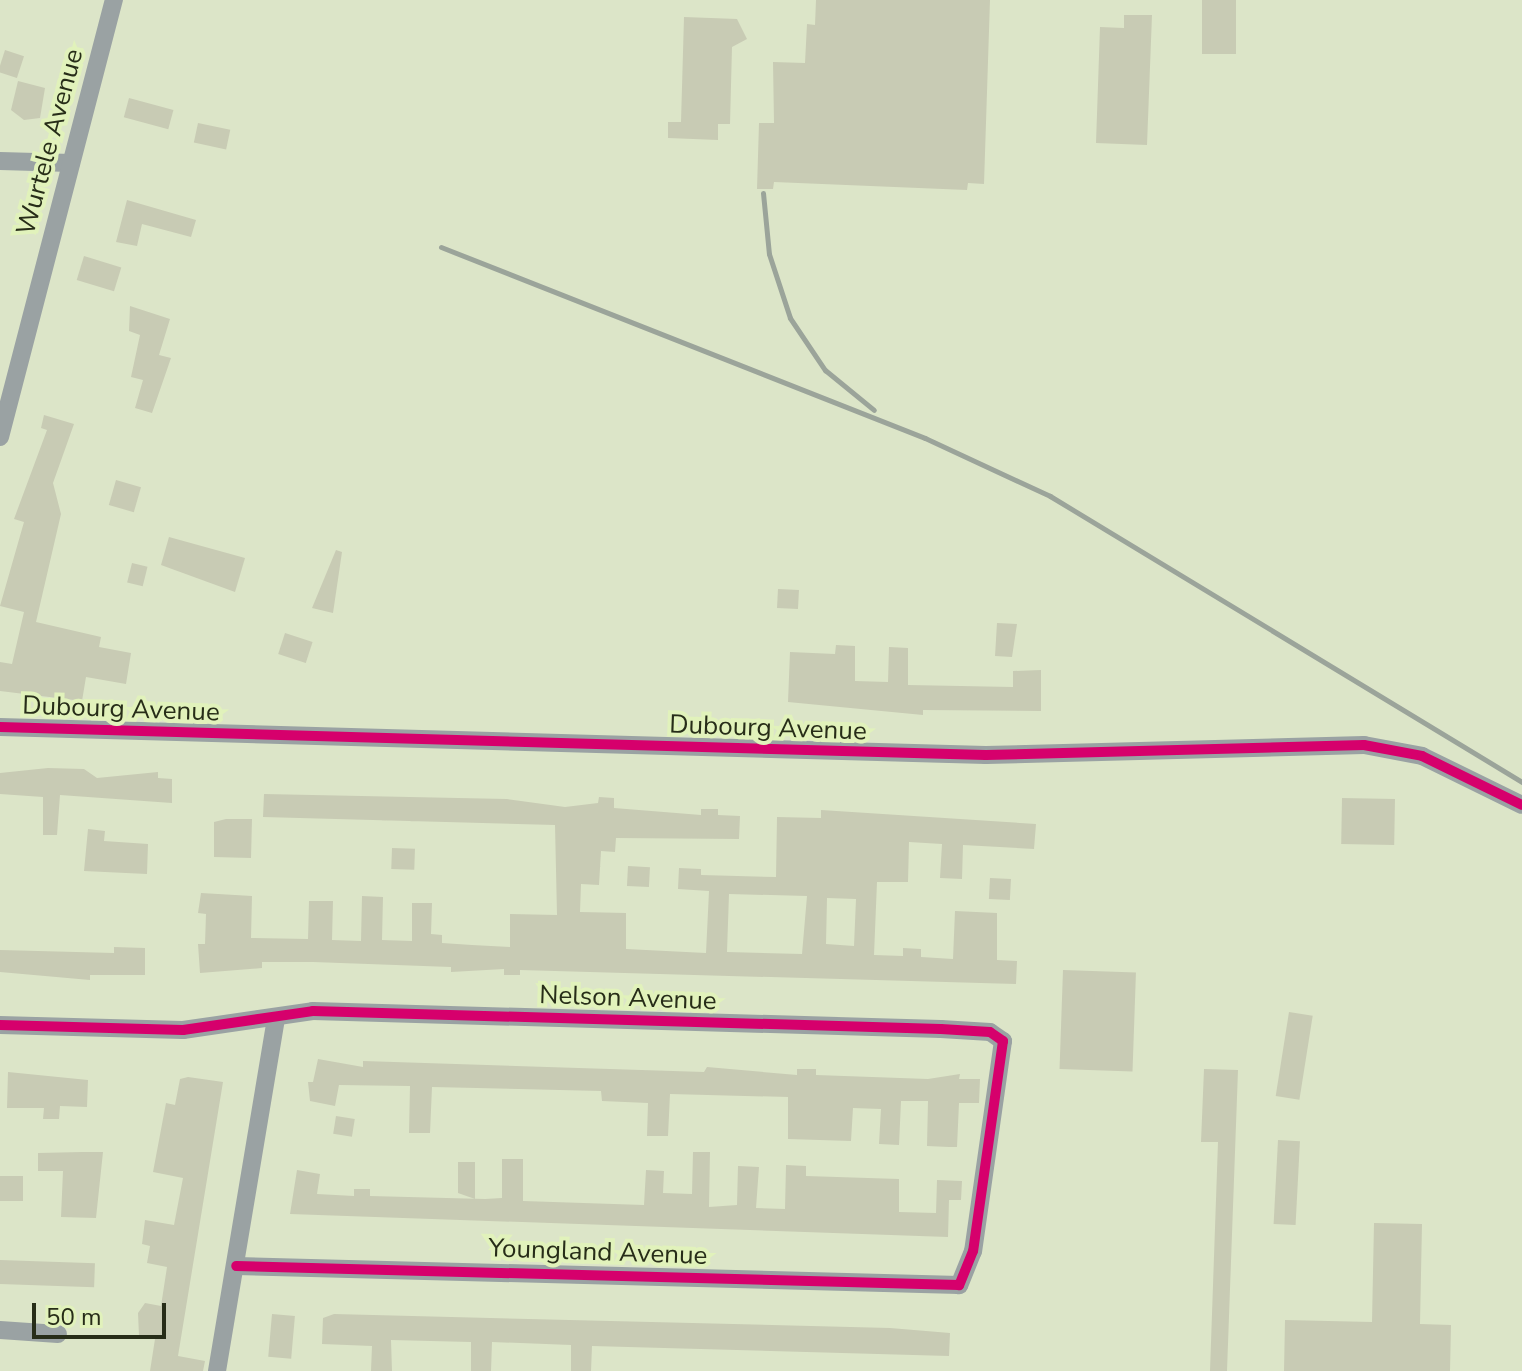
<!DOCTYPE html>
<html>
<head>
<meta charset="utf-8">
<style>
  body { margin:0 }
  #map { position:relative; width:1522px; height:1371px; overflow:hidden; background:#dce5c8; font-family:"Nunito Sans",sans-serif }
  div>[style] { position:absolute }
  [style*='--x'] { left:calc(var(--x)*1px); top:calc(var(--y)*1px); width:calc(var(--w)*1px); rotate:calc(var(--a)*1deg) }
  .building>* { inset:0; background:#c8cbb4; transform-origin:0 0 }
  .minor>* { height:18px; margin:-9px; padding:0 9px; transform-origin:9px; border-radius:9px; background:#9aa2a3 }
  .rail>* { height:5px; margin:-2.5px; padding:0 2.5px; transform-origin:2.5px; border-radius:2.5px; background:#9ba49a }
  .cycleway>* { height:10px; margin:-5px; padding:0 5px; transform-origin:5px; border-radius:5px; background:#d6006c }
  span { translate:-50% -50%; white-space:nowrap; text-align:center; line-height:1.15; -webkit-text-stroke:8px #e1f2bb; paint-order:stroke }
  .street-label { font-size:26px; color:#272d18 }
  .scale { position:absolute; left:32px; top:1303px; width:134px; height:36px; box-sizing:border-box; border:4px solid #272d18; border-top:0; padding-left:10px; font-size:24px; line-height:28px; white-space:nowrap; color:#272d18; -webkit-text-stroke:6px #e1f2bb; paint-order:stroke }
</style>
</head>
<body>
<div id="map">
  <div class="building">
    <div style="clip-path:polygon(816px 0,990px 0,984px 184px,968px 183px,967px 190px,774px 182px,773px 189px,757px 189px,759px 123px,774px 123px,773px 62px,805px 63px,807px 24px,815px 25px)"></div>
    <div style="left:1202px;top:0;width:34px;height:54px"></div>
    <div style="clip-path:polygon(1124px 15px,1152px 15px,1147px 145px,1096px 143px,1100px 27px,1124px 28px)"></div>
    <div style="clip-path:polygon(684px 17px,737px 19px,747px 39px,732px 47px,730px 124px,718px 124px,718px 140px,668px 138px,668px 122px,681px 122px)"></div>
    <div style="left:5px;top:50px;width:20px;height:23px;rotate:18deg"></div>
    <div style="clip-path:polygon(18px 81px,45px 88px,40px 118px,24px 120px,11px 110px)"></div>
    <div style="left:129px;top:98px;width:46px;height:20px;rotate:15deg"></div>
    <div style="left:198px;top:123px;width:33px;height:20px;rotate:12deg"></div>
    <div style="clip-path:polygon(127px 200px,196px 220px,191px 237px,142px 224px,137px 246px,116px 242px)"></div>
    <div style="left:84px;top:256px;width:39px;height:25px;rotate:17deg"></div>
    <div style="clip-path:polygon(130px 306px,170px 319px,159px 355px,171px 358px,152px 413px,135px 408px,143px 380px,131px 377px,140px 335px,129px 331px)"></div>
    <div style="clip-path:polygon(44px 415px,74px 424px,53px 483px,61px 514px,36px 622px,101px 637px,99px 647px,131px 653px,126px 684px,86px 677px,82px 701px,0 691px,0 662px,12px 664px,24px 612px,0 606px,24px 522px,14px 519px,47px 430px,41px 428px)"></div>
    <div style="left:116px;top:480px;width:26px;height:26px;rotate:16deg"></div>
    <div style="clip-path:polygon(169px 537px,245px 558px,235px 592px,161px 565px)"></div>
    <div style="clip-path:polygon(336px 550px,342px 552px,333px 613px,312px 608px)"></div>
    <div style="left:132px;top:563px;width:16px;height:20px;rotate:14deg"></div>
    <div style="left:778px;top:589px;width:21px;height:19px;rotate:3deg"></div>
    <div style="clip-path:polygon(997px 623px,1017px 624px,1012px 657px,995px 656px)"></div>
    <div style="left:285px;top:633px;width:29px;height:22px;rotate:18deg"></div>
    <div style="clip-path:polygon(836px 645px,855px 646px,855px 681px,888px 682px,889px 647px,908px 648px,908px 685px,1013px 687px,1013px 671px,1041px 670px,1041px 711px,923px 710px,923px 715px,788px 702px,790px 652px,835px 654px)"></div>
    <div style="clip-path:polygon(48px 768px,84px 769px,97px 778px,158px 772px,158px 778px,172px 779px,172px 803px,60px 795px,57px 835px,43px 835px,43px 797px,0 794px,0 773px)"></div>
    <div style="clip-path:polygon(evenodd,264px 794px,507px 799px,565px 807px,598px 803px,599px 797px,614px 798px,614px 808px,701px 815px,701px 809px,718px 809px,718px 815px,740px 816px,739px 839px,616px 838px,615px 852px,601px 851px,599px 885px,581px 884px,580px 912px,626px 913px,626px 949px,706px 953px,709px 891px,678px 889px,679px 868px,701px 869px,701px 875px,776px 877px,777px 817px,821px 818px,821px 810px,1036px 824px,1034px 849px,963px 845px,962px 879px,940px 878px,942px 844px,909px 842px,908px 882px,877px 882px,874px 955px,903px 956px,903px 948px,921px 949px,921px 957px,953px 959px,955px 911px,997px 913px,997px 960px,1017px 961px,1016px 984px,520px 970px,520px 975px,504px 975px,504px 969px,451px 972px,451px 967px,313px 962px,262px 962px,262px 968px,200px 973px,198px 944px,205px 944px,206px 914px,198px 913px,201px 893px,252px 896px,251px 938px,308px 939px,309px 901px,333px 901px,332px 940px,361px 941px,362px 896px,383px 897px,382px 940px,412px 941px,412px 903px,432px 903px,431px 934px,442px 935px,442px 943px,472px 945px,510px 947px,510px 914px,557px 915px,555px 825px,263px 817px,264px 794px,729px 894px,807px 896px,802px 954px,727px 952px,729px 894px,264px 794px,827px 898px,856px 899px,854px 946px,826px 944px,827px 898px)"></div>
    <div style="left:1342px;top:798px;width:53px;height:46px;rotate:1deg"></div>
    <div style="clip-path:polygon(226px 819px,252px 819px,251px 858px,214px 857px,214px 822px)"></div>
    <div style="clip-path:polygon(88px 829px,105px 831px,104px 841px,148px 844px,147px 874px,84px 871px)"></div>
    <div style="left:392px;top:848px;width:23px;height:21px;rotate:2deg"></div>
    <div style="left:628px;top:866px;width:22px;height:20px;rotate:3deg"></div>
    <div style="left:990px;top:878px;width:21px;height:21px;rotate:3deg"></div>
    <div style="clip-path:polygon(114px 947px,145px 948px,145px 975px,90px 975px,90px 980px,0 972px,0 950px,114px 953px)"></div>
    <div style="left:1063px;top:970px;width:73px;height:99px;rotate:2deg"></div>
    <div style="left:1289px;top:1012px;width:24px;height:85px;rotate:9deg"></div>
    <div style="clip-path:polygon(318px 1059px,363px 1067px,363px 1061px,704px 1072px,707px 1067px,797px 1075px,797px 1069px,816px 1069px,816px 1075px,928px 1079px,960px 1074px,959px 1079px,980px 1079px,979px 1103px,959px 1103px,957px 1147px,949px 1147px,927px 1146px,928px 1101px,901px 1101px,899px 1145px,879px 1144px,881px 1109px,853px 1108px,851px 1141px,788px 1139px,788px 1097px,670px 1094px,668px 1136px,647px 1136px,648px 1103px,602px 1101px,601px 1091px,432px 1087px,430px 1133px,409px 1133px,410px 1086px,339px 1085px,335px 1106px,310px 1101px,308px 1082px,313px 1082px)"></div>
    <div style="clip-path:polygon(1204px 1069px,1238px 1070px,1227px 1371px,1210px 1371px,1218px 1142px,1201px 1142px)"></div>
    <div style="clip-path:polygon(8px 1072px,88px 1080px,87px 1107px,60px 1106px,59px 1119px,43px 1119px,44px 1108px,7px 1108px)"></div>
    <div style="clip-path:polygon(188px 1077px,223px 1082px,178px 1356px,205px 1361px,203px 1371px,150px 1371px,155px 1339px,139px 1336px,138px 1313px,145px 1303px,161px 1306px,167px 1267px,147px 1263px,150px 1246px,142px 1244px,145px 1220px,174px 1225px,183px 1178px,153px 1172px,166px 1103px,175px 1105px,180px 1079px)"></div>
    <div style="left:336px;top:1116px;width:19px;height:18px;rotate:9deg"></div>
    <div style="left:1278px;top:1140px;width:22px;height:84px;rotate:3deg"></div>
    <div style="clip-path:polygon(82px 1152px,103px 1152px,96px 1218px,61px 1217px,63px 1171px,38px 1171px,38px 1153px)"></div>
    <div style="clip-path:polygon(693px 1152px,710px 1152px,709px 1207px,737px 1205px,738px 1166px,759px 1167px,756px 1208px,785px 1209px,786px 1165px,806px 1166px,806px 1176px,899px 1179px,899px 1212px,936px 1213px,937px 1180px,962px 1181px,961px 1200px,949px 1200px,948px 1237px,290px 1214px,297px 1170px,320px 1174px,317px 1194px,354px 1196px,354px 1189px,370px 1189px,370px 1196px,485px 1199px,502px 1198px,502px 1159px,523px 1159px,523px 1201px,644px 1205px,646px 1170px,664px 1171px,663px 1193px,692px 1194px)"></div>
    <div style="clip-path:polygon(458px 1162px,475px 1162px,475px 1199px,458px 1193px)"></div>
    <div style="left:0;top:1176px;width:23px;height:25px"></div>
    <div style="clip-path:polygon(1374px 1223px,1422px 1224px,1420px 1324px,1451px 1325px,1450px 1371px,1284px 1371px,1285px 1320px,1372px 1322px)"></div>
    <div style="left:0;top:1260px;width:95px;height:24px;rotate:2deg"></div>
    <div style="left:272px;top:1314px;width:23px;height:43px;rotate:5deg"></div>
    <div style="clip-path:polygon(334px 1314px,890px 1328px,950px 1333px,949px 1356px,592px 1346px,591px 1371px,571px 1371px,571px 1345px,492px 1342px,491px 1371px,471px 1371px,471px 1342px,391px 1340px,392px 1371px,371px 1371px,372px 1346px,322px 1344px,323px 1318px)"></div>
  </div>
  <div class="minor">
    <div style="--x:0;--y:161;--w:71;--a:1.6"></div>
    <div style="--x:0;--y:437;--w:452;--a:-75.4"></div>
    <div style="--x:0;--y:727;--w:986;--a:1.63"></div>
    <div style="--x:986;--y:755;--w:378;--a:-1.5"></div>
    <div style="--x:1364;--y:745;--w:59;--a:10.7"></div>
    <div style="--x:1422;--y:756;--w:111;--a:26.1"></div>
    <div style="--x:0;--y:1025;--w:183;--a:1.6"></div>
    <div style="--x:183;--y:1030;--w:131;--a:-8.3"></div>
    <div style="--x:313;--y:1011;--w:628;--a:1.64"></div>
    <div style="--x:941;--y:1029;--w:49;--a:3.5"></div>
    <div style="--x:990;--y:1032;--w:16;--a:35"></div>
    <div style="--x:1003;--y:1041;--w:212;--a:98.1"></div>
    <div style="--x:973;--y:1251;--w:37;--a:112"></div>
    <div style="--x:959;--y:1285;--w:723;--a:-178.49"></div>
    <div style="--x:0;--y:1330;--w:58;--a:3.9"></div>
    <div style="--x:217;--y:1371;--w:359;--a:-80.5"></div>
  </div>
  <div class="rail">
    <div style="--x:763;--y:193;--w:61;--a:84.4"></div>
    <div style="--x:769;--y:254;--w:67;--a:71.8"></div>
    <div style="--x:790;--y:318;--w:63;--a:56.1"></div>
    <div style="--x:825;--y:370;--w:63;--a:39.2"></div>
    <div style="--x:441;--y:247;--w:520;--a:21.54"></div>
    <div style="--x:925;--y:438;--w:138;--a:24.9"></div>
    <div style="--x:1050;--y:496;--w:552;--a:31.21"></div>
  </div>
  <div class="cycleway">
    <div style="--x:0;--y:727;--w:986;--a:1.63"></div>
    <div style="--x:986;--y:755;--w:378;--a:-1.5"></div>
    <div style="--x:1364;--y:745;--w:59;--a:10.7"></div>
    <div style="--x:1422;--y:756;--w:111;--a:26.1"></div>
    <div style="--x:0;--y:1025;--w:183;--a:1.6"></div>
    <div style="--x:183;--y:1030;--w:131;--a:-8.3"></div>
    <div style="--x:313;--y:1011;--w:628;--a:1.64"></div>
    <div style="--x:941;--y:1029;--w:49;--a:3.5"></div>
    <div style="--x:990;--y:1032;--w:16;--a:35"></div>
    <div style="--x:1003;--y:1041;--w:212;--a:98.1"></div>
    <div style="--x:973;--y:1251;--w:37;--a:112"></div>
    <div style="--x:959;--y:1285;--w:723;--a:-178.49"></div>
  </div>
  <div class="street-label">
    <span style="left:50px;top:142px;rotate:-75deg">Wurtele Avenue</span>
    <span style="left:121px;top:709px;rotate:2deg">Dubourg Avenue</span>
    <span style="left:768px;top:728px;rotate:2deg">Dubourg Avenue</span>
    <span style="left:628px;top:998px;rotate:2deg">Nelson Avenue</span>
    <span style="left:598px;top:1252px;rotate:2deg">Youngland Avenue</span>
  </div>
  <div class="scale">50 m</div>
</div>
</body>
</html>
